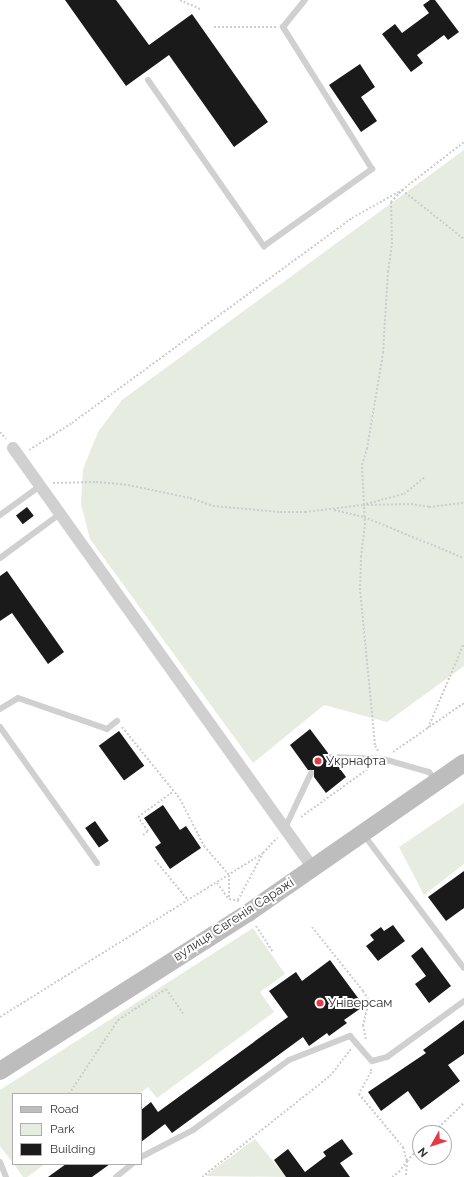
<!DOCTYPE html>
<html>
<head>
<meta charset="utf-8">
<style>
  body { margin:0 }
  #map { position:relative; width:464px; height:1177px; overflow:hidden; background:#fff; font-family:Raleway,sans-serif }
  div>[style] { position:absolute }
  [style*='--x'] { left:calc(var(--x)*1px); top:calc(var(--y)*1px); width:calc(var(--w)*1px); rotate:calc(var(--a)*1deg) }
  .green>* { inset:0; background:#e6ecdf }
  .building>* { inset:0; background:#1a1a1a; transform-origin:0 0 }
  .path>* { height:2px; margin-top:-1px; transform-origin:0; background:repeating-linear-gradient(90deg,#cdcdcd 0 2px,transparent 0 4px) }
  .service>* { height:6px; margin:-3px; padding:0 3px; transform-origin:3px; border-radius:3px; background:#d0d0d0 }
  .minor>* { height:12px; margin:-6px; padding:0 6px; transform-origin:6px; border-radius:6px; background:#d0d0d0 }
  .secondary>* { height:18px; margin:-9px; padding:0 9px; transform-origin:9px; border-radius:9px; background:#bdbdbd }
  .dots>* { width:11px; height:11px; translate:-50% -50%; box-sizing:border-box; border:2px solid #fff; border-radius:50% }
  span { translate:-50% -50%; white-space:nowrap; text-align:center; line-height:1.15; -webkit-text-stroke:4px #fff; paint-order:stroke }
  .poi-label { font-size:13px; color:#333 }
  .left { translate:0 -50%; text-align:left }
  .street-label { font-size:13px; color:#333 }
  .legend { position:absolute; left:12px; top:1093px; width:130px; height:72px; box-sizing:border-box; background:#fff; border:1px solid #adadad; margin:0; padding:5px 7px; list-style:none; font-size:12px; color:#333 }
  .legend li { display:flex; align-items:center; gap:8px; height:20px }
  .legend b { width:20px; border:1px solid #adadad }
  .north { position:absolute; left:412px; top:1125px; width:40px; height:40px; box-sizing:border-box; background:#fff; border:1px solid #adadad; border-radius:50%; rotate:231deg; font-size:11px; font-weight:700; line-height:16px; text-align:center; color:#333 }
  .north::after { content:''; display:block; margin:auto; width:14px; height:18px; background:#e63946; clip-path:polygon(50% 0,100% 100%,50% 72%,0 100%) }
</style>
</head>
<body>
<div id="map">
  <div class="green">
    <div style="clip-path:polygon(464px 150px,464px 666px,387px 722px,324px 705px,253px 763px,90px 539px,81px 504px,83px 469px,98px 432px,122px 400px)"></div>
    <div style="clip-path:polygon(464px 803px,464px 864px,424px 895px,399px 847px)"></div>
    <div style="clip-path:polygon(253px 928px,285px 974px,260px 992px,274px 1012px,157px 1098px,148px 1087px,139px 1094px,13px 1094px,13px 1163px,0 1146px,0 1090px)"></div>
    <div style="clip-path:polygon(255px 1139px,286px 1177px,205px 1176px)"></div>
    <div style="clip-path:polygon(14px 1164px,45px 1164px,27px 1177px,23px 1177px)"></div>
  </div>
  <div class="building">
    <div style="clip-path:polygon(65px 0,116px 0,149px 45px,192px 14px,268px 122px,234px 147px,169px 55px,126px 86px)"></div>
    <div style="clip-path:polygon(430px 0,435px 0,459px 32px,448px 40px,444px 35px,417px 55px,423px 63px,411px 72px,382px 34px,395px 24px,402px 33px,429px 13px,423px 5px)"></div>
    <div style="clip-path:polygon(360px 64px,375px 87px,361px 97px,377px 121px,361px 132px,329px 85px)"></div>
    <div style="left:27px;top:507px;width:11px;height:14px;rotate:52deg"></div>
    <div style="clip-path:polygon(7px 571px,64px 652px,48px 664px,12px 613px,0 621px,0 576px)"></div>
    <div style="clip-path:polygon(310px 729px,328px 753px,327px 759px,335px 762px,346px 777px,326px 793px,314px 777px,314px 770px,308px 770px,290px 745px)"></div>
    <div style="left:119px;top:731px;width:43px;height:25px;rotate:54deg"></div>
    <div style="clip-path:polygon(163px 805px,180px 830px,186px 826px,201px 848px,170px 869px,155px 847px,161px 843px,144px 818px)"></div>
    <div style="left:95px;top:821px;width:24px;height:12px;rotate:55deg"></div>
    <div style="clip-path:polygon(464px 871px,464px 908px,446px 921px,428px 897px)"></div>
    <div style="clip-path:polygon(393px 925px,405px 941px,378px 961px,366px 946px,374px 940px,370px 935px,381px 927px,384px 931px)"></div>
    <div style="clip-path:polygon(422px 947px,451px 986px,429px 1003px,415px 984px,426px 976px,411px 956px)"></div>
    <div style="clip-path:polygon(330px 960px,364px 1006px,344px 1020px,347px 1023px,329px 1036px,327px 1033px,309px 1046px,303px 1037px,172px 1133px,165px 1124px,141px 1142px,141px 1110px,151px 1102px,158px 1112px,288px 1017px,269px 991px,296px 972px,302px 981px)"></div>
    <div style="clip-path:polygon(464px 1020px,464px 1054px,448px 1065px,460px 1081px,421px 1110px,408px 1091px,381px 1111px,368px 1092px,426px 1053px,423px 1050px)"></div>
    <div style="clip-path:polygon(342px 1139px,353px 1154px,340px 1163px,350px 1177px,286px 1177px,274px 1160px,288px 1149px,305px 1172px,326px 1156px,323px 1152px)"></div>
    <div style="clip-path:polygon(66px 1164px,110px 1164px,92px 1177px,48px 1177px)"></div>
  </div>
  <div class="path">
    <div style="--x:180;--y:0;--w:24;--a:24"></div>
    <div style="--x:214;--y:27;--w:62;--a:0"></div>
    <div style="--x:0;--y:432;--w:9;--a:49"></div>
    <div style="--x:29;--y:450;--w:51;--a:-32.1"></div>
    <div style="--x:72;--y:423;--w:347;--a:-36.2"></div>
    <div style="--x:352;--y:218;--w:57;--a:-29.2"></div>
    <div style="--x:402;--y:190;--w:79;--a:38.3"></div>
    <div style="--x:53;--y:483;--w:43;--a:-1.3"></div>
    <div style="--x:96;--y:482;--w:32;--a:5"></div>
    <div style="--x:128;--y:485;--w:63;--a:11.8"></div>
    <div style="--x:190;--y:498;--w:24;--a:19"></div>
    <div style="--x:213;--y:506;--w:67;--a:5.1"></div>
    <div style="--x:280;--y:512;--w:25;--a:0"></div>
    <div style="--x:305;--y:512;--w:58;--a:-6.9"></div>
    <div style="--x:363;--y:505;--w:48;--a:-1.2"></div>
    <div style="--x:411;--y:504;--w:18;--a:9"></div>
    <div style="--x:429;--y:507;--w:35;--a:-7"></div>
    <div style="--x:366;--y:504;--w:39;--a:-15"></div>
    <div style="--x:404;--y:494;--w:26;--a:-39"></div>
    <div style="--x:334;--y:510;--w:31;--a:13"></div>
    <div style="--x:364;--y:517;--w:108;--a:22.3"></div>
    <div style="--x:122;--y:727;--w:92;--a:51.1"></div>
    <div style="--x:180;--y:799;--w:53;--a:62.9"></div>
    <div style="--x:204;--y:846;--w:38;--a:49"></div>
    <div style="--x:229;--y:875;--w:24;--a:90"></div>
    <div style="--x:229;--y:899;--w:10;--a:11"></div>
    <div style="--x:428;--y:728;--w:92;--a:-67"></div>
    <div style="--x:378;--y:751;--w:7;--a:-117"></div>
    <div style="--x:375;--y:745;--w:156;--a:-95.5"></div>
    <div style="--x:360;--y:590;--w:33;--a:-88"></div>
    <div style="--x:361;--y:557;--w:32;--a:-83"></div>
    <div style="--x:365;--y:525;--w:60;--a:-92.9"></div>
    <div style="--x:362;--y:465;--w:17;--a:-73"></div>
    <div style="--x:367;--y:449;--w:97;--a:-80.5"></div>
    <div style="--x:383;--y:353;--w:81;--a:-86.5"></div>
    <div style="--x:388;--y:272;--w:28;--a:-82"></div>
    <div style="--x:392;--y:244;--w:42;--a:-91.4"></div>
    <div style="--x:391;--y:202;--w:16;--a:-47"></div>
    <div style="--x:402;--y:190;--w:78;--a:-37.7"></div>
    <div style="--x:393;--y:752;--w:86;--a:-34.6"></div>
    <div style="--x:301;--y:817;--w:84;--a:-35.8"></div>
    <div style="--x:143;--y:835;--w:6;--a:-39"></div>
    <div style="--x:148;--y:831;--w:17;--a:-126"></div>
    <div style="--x:138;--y:817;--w:44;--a:-35.8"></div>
    <div style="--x:155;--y:860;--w:52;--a:50.5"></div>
    <div style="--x:217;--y:883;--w:19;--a:54"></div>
    <div style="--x:238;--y:900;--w:53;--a:-62"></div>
    <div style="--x:256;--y:926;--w:31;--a:57"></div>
    <div style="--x:312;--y:927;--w:82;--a:51.4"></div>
    <div style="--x:363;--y:991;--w:12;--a:59"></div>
    <div style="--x:369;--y:1001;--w:25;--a:104"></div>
    <div style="--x:363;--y:1025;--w:14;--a:78"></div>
    <div style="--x:0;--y:1017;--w:310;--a:-31.9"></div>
    <div style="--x:263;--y:853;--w:21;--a:-47"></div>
    <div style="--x:371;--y:1069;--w:3;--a:90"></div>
    <div style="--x:371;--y:1072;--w:25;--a:119"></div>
    <div style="--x:359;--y:1094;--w:69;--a:50.3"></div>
    <div style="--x:403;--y:1147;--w:15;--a:74"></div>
    <div style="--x:407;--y:1161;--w:16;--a:94"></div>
    <div style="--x:69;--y:1094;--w:89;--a:-56.5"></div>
    <div style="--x:118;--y:1020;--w:57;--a:-32.9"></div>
    <div style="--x:166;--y:989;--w:32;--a:55"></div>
    <div style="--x:433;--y:1133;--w:43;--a:-44.1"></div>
    <div style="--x:202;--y:1177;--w:163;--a:-38.3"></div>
    <div style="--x:330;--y:1076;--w:34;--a:-52"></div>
    <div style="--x:392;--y:1177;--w:9;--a:-36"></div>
    <div style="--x:399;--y:1172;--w:14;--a:-54"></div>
    <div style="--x:407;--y:1161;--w:19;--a:-47"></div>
  </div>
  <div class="service">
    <div style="--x:148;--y:80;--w:203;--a:55.1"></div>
    <div style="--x:264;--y:246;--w:133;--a:-35.5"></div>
    <div style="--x:372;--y:169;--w:168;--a:-122.1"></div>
    <div style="--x:283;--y:27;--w:35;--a:-51"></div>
    <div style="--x:0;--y:515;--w:49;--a:-35.9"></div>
    <div style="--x:0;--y:558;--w:74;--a:-36.3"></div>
    <div style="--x:0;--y:709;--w:21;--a:-31"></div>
    <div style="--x:18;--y:698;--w:94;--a:19.2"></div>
    <div style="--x:107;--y:729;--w:13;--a:-39"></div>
    <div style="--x:0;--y:727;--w:167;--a:54.5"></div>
    <div style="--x:331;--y:757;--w:52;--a:2.2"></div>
    <div style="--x:383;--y:759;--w:48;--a:15.8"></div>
    <div style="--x:429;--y:772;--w:11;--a:52"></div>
    <div style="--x:285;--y:828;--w:61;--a:-64.7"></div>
    <div style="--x:364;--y:835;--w:166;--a:53.1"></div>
    <div style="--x:141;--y:1157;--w:59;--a:-27.4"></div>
    <div style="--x:193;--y:1130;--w:119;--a:-36.1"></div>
    <div style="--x:289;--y:1060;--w:66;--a:-21.5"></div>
    <div style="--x:350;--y:1036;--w:33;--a:49"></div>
    <div style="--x:372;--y:1061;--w:16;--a:-15"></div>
    <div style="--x:387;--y:1057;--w:95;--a:-36"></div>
    <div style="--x:0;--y:1162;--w:16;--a:68"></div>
    <div style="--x:116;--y:1177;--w:21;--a:-39"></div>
  </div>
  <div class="minor">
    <div style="--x:13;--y:448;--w:516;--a:54.46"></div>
  </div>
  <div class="secondary">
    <div style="--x:0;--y:1071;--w:294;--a:-32.5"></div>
    <div style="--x:248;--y:913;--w:263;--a:-34.8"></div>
  </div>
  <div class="dots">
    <div style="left:318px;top:761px;background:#e63946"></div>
    <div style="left:320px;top:1003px;background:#e63946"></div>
  </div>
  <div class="poi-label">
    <span class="left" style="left:326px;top:761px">Укрнафта</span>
    <span class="left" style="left:328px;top:1003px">Універсам</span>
  </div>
  <div class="street-label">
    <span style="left:234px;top:920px;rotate:-33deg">вулиця Євгенія Саражі</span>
  </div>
  <ul class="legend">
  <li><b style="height:5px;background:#bdbdbd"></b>Road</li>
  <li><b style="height:11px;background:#e6ecdf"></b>Park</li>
  <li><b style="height:11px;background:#1a1a1a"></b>Building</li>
  </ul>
  <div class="north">N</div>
</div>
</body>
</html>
